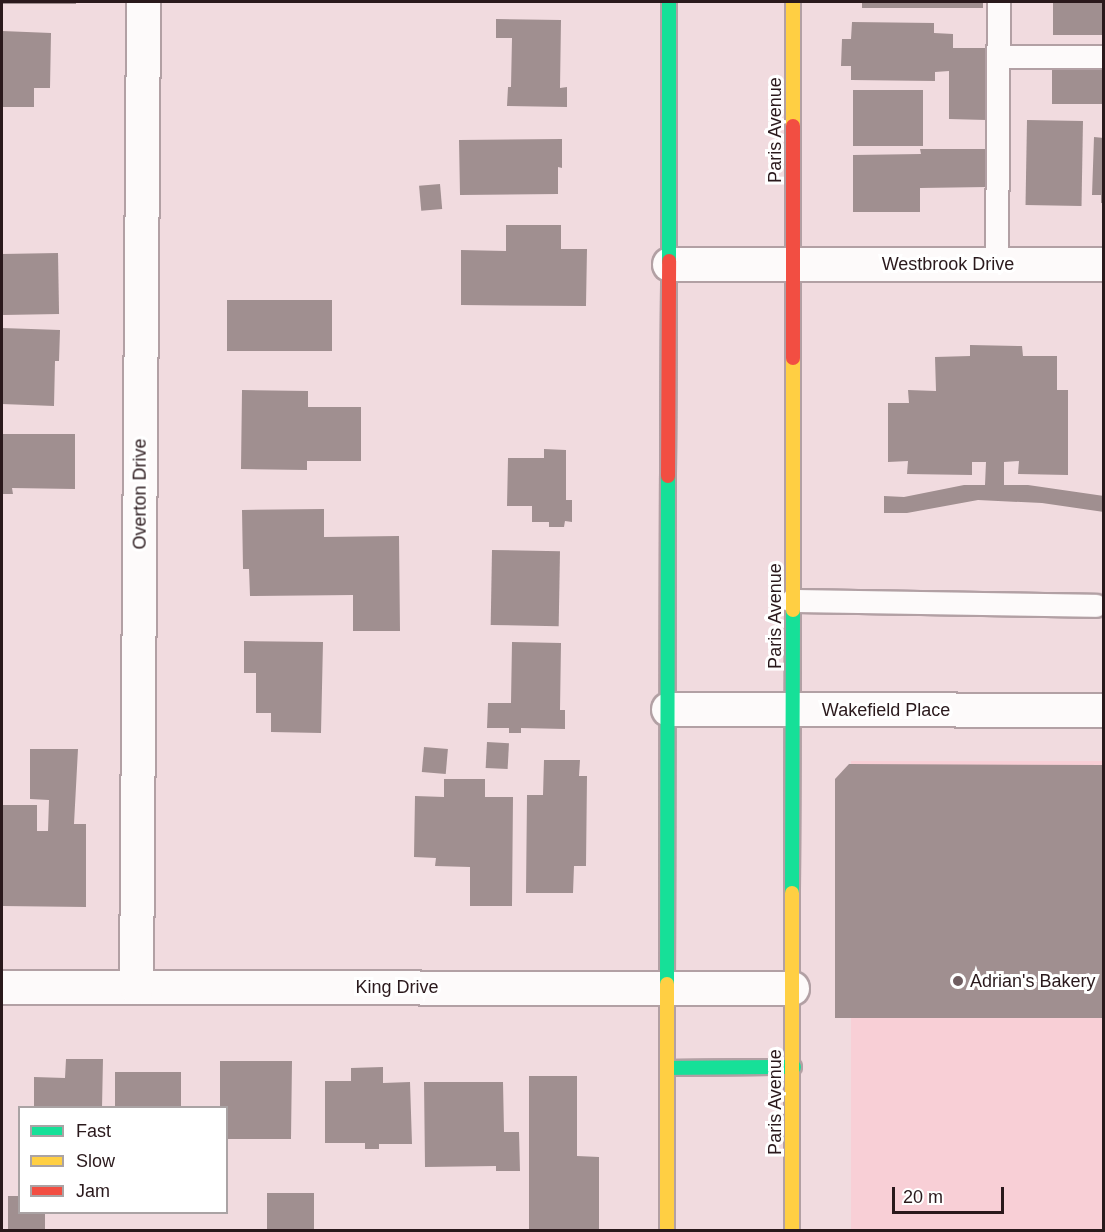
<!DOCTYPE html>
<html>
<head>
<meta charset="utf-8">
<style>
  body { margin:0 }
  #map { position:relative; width:1105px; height:1232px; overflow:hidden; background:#f1dbdf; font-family:Helvetica,sans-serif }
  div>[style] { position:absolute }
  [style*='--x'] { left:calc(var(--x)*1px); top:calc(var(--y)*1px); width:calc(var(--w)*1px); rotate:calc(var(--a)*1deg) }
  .built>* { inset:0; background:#f8cfd6; transform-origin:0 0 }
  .building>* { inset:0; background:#a08f90; transform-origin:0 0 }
  .roads { filter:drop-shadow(2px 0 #b2a0a4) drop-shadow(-2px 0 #b2a0a4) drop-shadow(0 2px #b2a0a4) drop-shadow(0 -2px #b2a0a4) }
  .lane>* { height:22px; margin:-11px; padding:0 11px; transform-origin:11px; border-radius:11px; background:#fdfafa }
  .street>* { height:33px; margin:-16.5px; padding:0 16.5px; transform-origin:16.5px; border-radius:16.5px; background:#fdfafa }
  .fast>* { height:14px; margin:-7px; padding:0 7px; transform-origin:7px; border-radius:7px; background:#16e098 }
  .slow>* { height:14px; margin:-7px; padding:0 7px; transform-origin:7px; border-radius:7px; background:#ffcf43 }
  .jam>* { height:14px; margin:-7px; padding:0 7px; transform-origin:7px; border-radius:7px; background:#f24e42 }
  .dots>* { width:16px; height:16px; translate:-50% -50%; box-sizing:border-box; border:3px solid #fff; border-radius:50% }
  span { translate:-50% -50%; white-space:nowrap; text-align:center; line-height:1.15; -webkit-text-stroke:6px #fff; paint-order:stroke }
  .street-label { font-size:18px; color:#2a191c }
  .poi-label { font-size:18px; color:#2a191c }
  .left { translate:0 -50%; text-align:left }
  .frame { position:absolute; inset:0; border:3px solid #2a191c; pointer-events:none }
  .legend { position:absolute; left:18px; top:1106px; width:210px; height:108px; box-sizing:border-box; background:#fff; border:2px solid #aaa3a4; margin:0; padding:8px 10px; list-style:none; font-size:18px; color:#2a191c }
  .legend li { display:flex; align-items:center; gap:12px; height:30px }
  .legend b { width:30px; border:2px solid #aaa3a4 }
  .scale { position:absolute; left:892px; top:1187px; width:112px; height:27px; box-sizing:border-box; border:3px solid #2a191c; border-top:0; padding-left:8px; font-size:18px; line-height:21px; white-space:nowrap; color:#2a191c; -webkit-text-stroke:4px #fff; paint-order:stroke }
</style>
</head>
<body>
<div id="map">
  <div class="built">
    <div style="left:1103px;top:761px;width:469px;height:252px;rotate:90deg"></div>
  </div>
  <div class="building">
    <div style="left:2px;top:2px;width:74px;height:2px"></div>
    <div style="left:862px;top:2px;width:121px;height:6px"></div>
    <div style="left:1053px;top:2px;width:51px;height:33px"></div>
    <div style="clip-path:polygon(496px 19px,561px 20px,560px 88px,567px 87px,567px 107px,507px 106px,508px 87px,511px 87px,512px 38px,496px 38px)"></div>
    <div style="clip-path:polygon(852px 22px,934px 23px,934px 33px,953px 34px,953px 48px,987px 48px,986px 120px,949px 119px,949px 71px,935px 72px,935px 81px,851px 80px,851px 66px,841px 66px,842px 39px,851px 39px)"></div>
    <div style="clip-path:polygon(2px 31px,51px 33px,50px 88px,34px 88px,34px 107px,2px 107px)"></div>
    <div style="left:1052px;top:66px;width:52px;height:38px"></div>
    <div style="left:853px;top:90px;width:70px;height:56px"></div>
    <div style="left:1027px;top:120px;width:56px;height:85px;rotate:1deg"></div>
    <div style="clip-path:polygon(1094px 137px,1104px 138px,1104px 203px,1101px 203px,1101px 195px,1092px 195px)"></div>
    <div style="clip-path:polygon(562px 139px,562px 168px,558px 167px,558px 194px,460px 195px,459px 140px)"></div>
    <div style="clip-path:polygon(920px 149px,986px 149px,987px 187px,920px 188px,920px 212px,853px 212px,853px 155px,921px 154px)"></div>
    <div style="left:440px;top:184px;width:25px;height:21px;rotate:85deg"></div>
    <div style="clip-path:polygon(506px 225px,561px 225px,561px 249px,587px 249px,586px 306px,461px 305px,461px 250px,506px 251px)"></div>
    <div style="left:58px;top:253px;width:61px;height:56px;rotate:89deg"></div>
    <div style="left:227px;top:300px;width:105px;height:51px"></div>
    <div style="clip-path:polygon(2px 328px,60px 330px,59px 361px,55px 361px,54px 406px,2px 404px)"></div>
    <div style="clip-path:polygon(970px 345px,1022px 346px,1023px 356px,1057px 356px,1057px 390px,1068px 390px,1068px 475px,1018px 474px,1019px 461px,1004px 462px,1004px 485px,1028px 485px,1104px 496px,1104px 512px,1042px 503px,978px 500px,907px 513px,884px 513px,884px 496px,904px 497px,964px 485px,985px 485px,986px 462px,972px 462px,972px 475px,907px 474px,908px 461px,888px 462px,888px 403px,909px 403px,908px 390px,936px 391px,935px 357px,970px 356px)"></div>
    <div style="clip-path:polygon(242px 390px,308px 391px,308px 407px,361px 407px,361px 461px,307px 461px,307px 470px,241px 469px)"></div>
    <div style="clip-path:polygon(2px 434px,75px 434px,75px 489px,12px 488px,13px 494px,2px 494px)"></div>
    <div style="clip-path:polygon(544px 449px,566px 450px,566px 500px,572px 500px,572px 522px,565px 521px,564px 527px,549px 527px,549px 522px,532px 522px,532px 506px,507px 506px,508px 458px,544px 458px)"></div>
    <div style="clip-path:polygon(324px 509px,324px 537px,399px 536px,400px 631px,353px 631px,353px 595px,250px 596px,249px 569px,243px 569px,242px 510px)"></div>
    <div style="left:492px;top:550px;width:68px;height:75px;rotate:1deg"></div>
    <div style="clip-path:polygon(244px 641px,323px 642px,321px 733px,271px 732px,271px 713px,256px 713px,256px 673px,244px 673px)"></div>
    <div style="clip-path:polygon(512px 642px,561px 643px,560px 710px,565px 710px,565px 729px,521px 728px,521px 733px,509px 733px,509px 728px,487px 728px,488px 703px,511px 703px)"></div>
    <div style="left:487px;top:742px;width:22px;height:26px;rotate:3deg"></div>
    <div style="left:424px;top:747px;width:24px;height:25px;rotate:5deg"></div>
    <div style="clip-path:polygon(30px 749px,78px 749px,74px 824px,86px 824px,86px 907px,2px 906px,2px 805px,37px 805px,37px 831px,48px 831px,49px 800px,30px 799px)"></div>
    <div style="clip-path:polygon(544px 760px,580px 760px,579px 776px,587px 776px,586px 866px,574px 866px,573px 893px,526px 893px,527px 795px,543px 795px)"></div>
    <div style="clip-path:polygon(849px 764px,1104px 765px,1104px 1018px,835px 1018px,835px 779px)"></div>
    <div style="clip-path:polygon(444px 779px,485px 779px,485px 797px,513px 797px,512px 906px,470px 906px,470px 867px,435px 866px,436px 858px,414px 857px,415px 796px,444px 797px)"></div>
    <div style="clip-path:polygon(66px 1059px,103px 1059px,102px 1108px,34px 1108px,34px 1077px,65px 1078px)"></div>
    <div style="clip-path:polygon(220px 1061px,292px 1061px,291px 1139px,226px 1139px,226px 1108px,220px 1108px)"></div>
    <div style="clip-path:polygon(383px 1067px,383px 1083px,410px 1082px,412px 1144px,379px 1144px,379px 1149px,365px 1149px,365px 1143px,325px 1143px,325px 1081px,351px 1081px,351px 1068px)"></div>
    <div style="left:115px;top:1072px;width:66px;height:36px"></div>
    <div style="clip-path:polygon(529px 1076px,577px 1076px,577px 1156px,599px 1157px,599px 1230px,529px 1230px)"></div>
    <div style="clip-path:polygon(424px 1082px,503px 1082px,504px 1132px,519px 1132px,520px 1171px,496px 1171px,496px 1166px,425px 1167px)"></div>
    <div style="left:267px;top:1193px;width:47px;height:37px"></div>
    <div style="clip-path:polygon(8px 1196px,20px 1196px,20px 1212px,45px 1212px,45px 1230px,8px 1230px)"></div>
  </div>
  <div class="roads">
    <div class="lane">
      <div style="--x:999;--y:57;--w:105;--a:0"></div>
      <div style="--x:997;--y:264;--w:262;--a:-89.6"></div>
      <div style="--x:792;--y:601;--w:304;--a:0.9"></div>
    </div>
    <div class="street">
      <div style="--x:669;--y:264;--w:435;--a:0"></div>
      <div style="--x:668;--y:709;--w:436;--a:0.1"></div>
      <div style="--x:2;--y:987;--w:790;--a:0.07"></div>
      <div style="--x:136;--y:987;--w:985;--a:-89.59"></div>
    </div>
    <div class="fast">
      <div style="--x:669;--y:261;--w:259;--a:-90"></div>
      <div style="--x:792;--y:893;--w:283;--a:-89.8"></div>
      <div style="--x:667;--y:984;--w:508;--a:-89.89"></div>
      <div style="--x:668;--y:1068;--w:126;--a:-0.5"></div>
    </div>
    <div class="slow">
      <div style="--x:793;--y:126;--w:124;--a:-90"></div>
      <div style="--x:793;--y:610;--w:252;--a:-90"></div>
      <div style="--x:667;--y:1230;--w:246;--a:-90"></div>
      <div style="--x:792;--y:1230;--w:337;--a:-90"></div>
    </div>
    <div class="jam">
      <div style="--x:793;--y:358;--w:232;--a:-90"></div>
      <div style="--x:668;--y:476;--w:215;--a:-89.7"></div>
    </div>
  </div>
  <div class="dots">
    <div style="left:958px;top:981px;background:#705d60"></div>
  </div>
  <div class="street-label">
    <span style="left:775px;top:130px;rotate:-90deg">Paris Avenue</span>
    <span style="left:948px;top:264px">Westbrook Drive</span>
    <span style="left:140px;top:494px;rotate:-90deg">Overton Drive</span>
    <span style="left:775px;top:616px;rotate:-90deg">Paris Avenue</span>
    <span style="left:886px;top:710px">Wakefield Place</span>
    <span style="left:397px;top:987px">King Drive</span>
    <span style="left:775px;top:1102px;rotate:-90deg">Paris Avenue</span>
  </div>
  <div class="poi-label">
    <span class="left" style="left:970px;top:981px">Adrian's Bakery</span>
  </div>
  <div class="frame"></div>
  <ul class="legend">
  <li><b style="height:8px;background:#16e098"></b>Fast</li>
  <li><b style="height:8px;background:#ffcf43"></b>Slow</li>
  <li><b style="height:8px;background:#f24e42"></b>Jam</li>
  </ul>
  <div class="scale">20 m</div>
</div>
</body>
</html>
